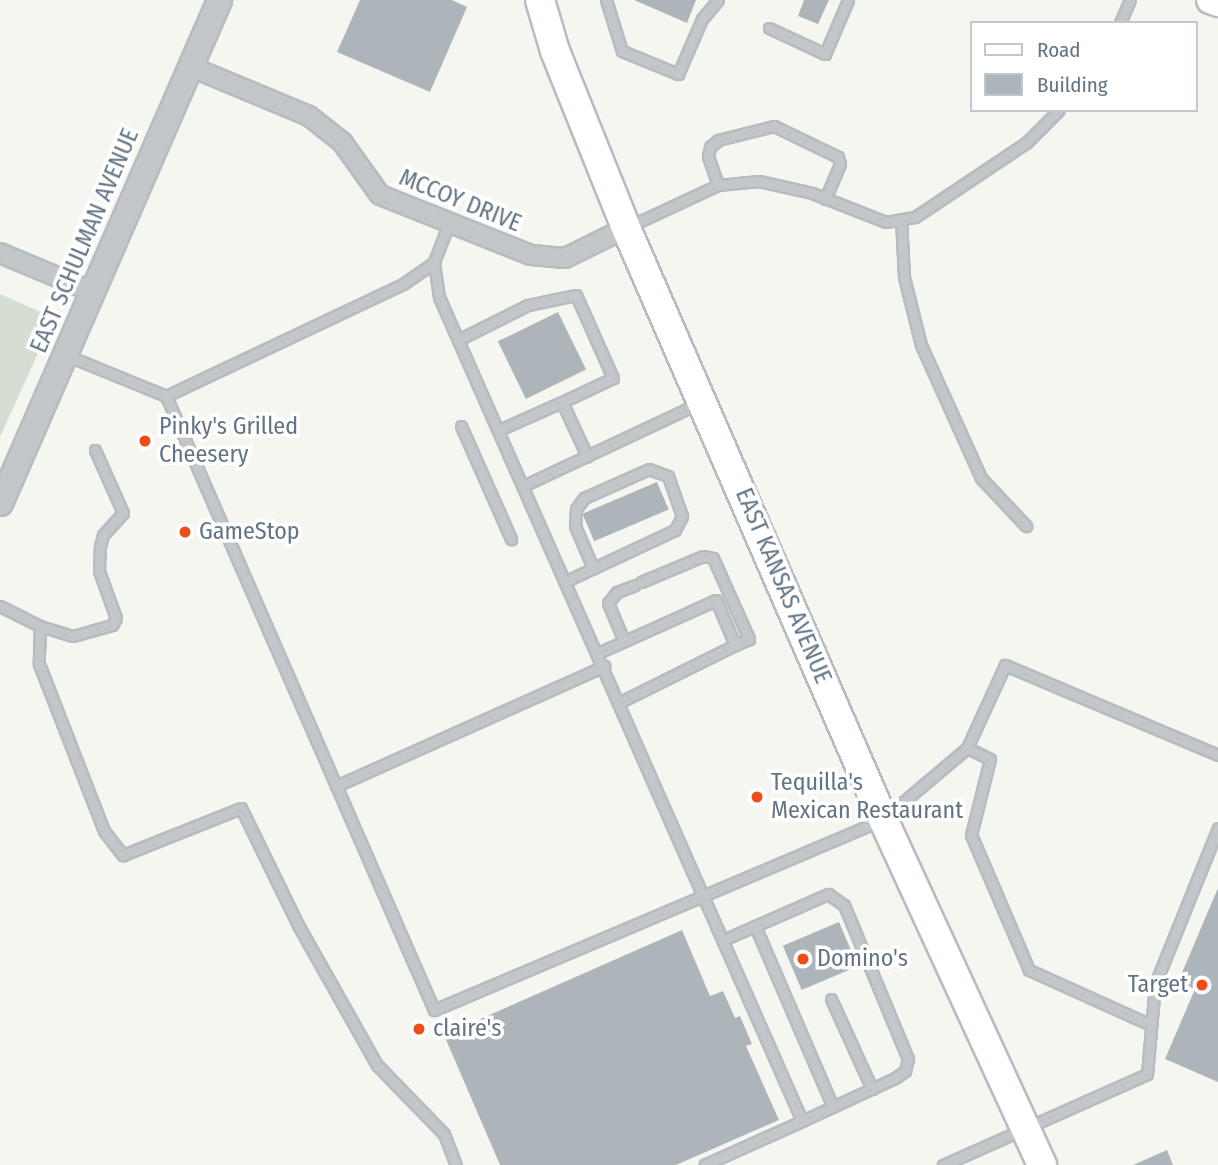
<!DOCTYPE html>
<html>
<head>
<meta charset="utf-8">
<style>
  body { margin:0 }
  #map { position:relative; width:1218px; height:1165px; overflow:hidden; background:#f6f6f1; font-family:"Fira Sans Condensed",sans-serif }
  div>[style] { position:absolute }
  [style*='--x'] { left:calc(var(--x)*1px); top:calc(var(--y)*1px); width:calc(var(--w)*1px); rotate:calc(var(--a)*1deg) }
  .green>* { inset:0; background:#d6ddd2 }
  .building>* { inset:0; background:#adb5ba; transform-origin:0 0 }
  .roads { filter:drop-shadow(2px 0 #b7bcc1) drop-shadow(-2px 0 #b7bcc1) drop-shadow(0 2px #b7bcc1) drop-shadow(0 -2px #b7bcc1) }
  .service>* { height:9px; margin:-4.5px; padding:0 4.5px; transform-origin:4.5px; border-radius:4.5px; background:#c3c7ca }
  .minor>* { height:18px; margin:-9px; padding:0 9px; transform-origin:9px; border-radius:9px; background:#c3c7ca }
  .tertiary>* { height:23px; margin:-11.5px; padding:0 11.5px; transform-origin:11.5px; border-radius:11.5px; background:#c3c7ca }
  .secondary>* { height:26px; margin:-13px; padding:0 13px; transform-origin:13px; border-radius:13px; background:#fff }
  .primary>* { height:28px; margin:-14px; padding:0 14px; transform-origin:14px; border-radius:14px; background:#fff }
  .dots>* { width:19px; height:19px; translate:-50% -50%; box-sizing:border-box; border:4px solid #fff; border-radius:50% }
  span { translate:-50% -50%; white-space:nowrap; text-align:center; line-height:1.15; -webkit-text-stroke:7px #fff; paint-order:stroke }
  .street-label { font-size:24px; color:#627585 }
  .poi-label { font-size:24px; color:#627585 }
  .left { translate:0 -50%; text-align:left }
  .right { translate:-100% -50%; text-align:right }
  .legend { position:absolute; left:970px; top:21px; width:228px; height:91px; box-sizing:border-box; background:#fff; border:2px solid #c0c8ce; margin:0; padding:9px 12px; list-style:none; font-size:21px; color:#627585 }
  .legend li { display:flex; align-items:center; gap:14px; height:35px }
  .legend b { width:35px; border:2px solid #c0c8ce }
</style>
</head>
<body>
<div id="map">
  <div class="green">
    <div style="clip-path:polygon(0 294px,54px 318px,0 437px)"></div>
  </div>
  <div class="building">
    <div style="clip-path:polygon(360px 0,452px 0,467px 7px,430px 92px,337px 52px)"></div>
    <div style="clip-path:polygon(634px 0,696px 0,687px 23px)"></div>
    <div style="clip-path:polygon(804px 0,829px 0,818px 24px,798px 16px)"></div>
    <div style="left:558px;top:312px;width:64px;height:67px;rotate:64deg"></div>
    <div style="left:657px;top:482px;width:30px;height:81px;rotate:67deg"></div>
    <div style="clip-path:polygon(1218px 888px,1218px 1082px,1165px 1059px,1195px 989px,1178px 982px)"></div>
    <div style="left:839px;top:922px;width:48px;height:61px;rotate:67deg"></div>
    <div style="clip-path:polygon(682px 930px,710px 996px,723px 991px,735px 1018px,740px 1016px,752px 1044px,746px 1046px,779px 1120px,676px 1165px,500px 1165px,444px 1035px)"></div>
    <div style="clip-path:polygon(1167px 1150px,1173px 1165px,1133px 1165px)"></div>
  </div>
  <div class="roads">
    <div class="service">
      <div style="--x:606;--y:0;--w:53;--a:72.6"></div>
      <div style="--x:622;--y:51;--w:61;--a:22.3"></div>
      <div style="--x:678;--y:74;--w:60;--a:-66.4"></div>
      <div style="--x:702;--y:19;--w:25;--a:-50"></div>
      <div style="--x:1120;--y:23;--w:25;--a:-67"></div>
      <div style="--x:769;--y:28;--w:62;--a:24.9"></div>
      <div style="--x:825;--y:54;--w:59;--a:-66.9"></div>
      <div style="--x:718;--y:185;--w:31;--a:-109"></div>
      <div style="--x:708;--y:156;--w:9;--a:-77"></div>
      <div style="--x:710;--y:147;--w:11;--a:-41"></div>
      <div style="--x:718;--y:140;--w:58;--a:-14"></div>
      <div style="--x:774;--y:126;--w:71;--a:25.8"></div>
      <div style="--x:838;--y:157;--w:7;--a:74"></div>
      <div style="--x:840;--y:164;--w:38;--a:113"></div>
      <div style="--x:901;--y:219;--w:58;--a:87"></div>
      <div style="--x:904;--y:277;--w:70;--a:76"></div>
      <div style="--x:921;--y:345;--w:146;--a:65.7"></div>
      <div style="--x:981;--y:478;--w:66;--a:46.8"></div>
      <div style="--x:630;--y:226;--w:97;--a:-25"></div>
      <div style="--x:718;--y:185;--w:41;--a:-5.6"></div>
      <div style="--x:759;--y:181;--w:54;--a:12.8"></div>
      <div style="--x:812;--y:193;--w:79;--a:21.4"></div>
      <div style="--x:886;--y:222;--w:29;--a:-10"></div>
      <div style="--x:915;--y:217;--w:135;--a:-33.8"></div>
      <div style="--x:1027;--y:142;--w:45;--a:-45"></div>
      <div style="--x:434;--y:262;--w:35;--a:82"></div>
      <div style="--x:439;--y:297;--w:900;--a:66.22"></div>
      <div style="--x:802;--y:1121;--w:107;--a:155.8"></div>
      <div style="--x:458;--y:340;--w:78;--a:-26.6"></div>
      <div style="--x:528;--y:305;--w:49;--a:-11.8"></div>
      <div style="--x:576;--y:295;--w:91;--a:66"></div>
      <div style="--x:613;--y:378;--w:56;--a:154.8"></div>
      <div style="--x:562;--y:402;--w:60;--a:65.2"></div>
      <div style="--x:66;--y:355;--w:108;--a:22.3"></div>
      <div style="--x:166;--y:396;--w:670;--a:66.42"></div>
      <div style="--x:434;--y:1010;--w:488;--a:-23"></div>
      <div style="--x:883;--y:819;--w:110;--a:-40.2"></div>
      <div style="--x:166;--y:396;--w:262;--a:-25.3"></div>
      <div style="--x:403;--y:284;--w:38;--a:-35"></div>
      <div style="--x:434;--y:262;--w:42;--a:-69"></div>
      <div style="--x:461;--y:426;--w:124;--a:66.1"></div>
      <div style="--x:499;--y:430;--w:69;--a:-24"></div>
      <div style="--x:523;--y:486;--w:195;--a:-25.2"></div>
      <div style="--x:566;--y:581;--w:120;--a:-25.1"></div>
      <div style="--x:675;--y:530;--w:16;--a:-63"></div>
      <div style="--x:682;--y:516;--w:42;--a:-109.3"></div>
      <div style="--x:668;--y:476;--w:20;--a:-160"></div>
      <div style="--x:649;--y:469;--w:71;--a:156"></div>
      <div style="--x:584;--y:498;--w:14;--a:126"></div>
      <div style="--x:576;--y:509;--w:17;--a:93"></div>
      <div style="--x:575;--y:526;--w:46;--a:66.8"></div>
      <div style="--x:641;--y:582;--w:67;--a:-22.8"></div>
      <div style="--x:703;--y:556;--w:10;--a:11"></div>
      <div style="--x:713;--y:558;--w:89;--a:66"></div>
      <div style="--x:749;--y:639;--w:15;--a:157"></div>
      <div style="--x:0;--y:606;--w:45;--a:26.6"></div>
      <div style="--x:40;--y:626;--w:38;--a:92"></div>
      <div style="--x:39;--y:664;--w:179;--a:68.7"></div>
      <div style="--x:104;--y:831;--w:31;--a:52"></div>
      <div style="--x:123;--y:855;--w:127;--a:-21.7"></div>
      <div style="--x:241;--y:808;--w:130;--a:64"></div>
      <div style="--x:298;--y:925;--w:161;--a:60.6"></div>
      <div style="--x:377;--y:1065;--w:96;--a:45.8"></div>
      <div style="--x:444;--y:1134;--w:33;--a:69"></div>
      <div style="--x:40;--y:626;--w:34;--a:17"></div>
      <div style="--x:73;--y:636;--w:41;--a:-15.8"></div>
      <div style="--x:112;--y:625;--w:8;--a:-60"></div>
      <div style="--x:116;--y:618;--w:50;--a:-109.9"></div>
      <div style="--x:99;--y:571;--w:24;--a:-88"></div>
      <div style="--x:100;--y:547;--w:12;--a:-76"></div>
      <div style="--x:103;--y:535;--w:30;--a:-48"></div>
      <div style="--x:123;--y:513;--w:69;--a:-114"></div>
      <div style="--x:624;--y:641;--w:41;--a:-112.8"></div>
      <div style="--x:608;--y:603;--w:14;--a:-51"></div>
      <div style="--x:617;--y:592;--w:19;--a:-21"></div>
      <div style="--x:598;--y:653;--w:129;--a:-24.2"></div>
      <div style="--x:716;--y:600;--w:49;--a:67.1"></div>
      <div style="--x:735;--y:645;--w:128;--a:153.6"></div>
      <div style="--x:336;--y:786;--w:294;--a:-24.1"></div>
      <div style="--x:755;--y:926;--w:197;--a:66.7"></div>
      <div style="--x:723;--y:940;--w:115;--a:-23.7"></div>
      <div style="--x:828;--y:894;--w:19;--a:35"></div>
      <div style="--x:844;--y:905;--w:167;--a:67.4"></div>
      <div style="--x:908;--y:1059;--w:12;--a:104"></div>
      <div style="--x:905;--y:1071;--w:12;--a:145"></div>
      <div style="--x:895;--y:1078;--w:102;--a:155.2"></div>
      <div style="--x:831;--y:999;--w:99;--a:65.5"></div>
      <div style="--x:1151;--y:1025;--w:134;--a:-155.7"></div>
      <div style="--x:1029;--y:970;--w:147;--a:-113.2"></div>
      <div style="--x:971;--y:835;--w:78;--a:-76"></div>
      <div style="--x:990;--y:759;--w:25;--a:-154"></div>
      <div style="--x:967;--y:748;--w:91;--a:-65.4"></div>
      <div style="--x:1005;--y:665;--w:231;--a:22.9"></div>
      <div style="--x:943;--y:1165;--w:223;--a:-24"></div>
      <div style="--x:1147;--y:1074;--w:90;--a:-84.9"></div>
      <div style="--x:1155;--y:984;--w:168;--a:-68"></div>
    </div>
    <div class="minor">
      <div style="--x:189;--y:66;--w:130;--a:22.6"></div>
      <div style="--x:309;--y:116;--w:42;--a:38.2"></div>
      <div style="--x:342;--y:142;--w:65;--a:54.4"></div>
      <div style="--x:380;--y:195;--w:162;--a:21.7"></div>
      <div style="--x:531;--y:255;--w:34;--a:5"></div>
      <div style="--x:565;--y:258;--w:68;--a:-26.2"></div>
      <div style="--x:0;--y:253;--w:99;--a:22.7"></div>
    </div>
    <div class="tertiary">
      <div style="--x:0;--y:503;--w:549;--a:-66.47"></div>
    </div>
    <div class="secondary">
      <div style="--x:1210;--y:0;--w:9;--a:21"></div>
    </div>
    <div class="primary">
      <div style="--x:540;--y:0;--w:53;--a:73.6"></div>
      <div style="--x:555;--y:51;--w:191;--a:68.1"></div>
      <div style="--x:626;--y:228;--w:644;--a:66.5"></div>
      <div style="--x:883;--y:819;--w:381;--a:65.3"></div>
    </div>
  </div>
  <div class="dots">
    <div style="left:145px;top:441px;background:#ef4c18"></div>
    <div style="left:185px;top:532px;background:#ef4c18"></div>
    <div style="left:757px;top:797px;background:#ef4c18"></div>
    <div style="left:803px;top:959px;background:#ef4c18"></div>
    <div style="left:1202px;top:985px;background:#ef4c18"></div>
    <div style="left:419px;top:1029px;background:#ef4c18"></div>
  </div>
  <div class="street-label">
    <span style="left:460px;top:201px;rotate:22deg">MCCOY DRIVE</span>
    <span style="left:85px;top:241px;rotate:-67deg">EAST SCHULMAN AVENUE</span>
    <span style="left:783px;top:586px;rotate:67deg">EAST KANSAS AVENUE</span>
  </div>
  <div class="poi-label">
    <span class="left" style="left:159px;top:441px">Pinky's Grilled<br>Cheesery</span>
    <span class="left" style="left:199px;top:532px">GameStop</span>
    <span class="left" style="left:771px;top:797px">Tequilla's<br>Mexican Restaurant</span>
    <span class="left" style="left:817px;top:959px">Domino's</span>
    <span class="right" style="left:1188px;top:985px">Target</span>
    <span class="left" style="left:433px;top:1029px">claire's</span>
  </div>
  <ul class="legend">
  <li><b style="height:9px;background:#fff"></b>Road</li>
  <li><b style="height:19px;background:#adb5ba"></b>Building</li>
  </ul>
</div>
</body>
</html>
